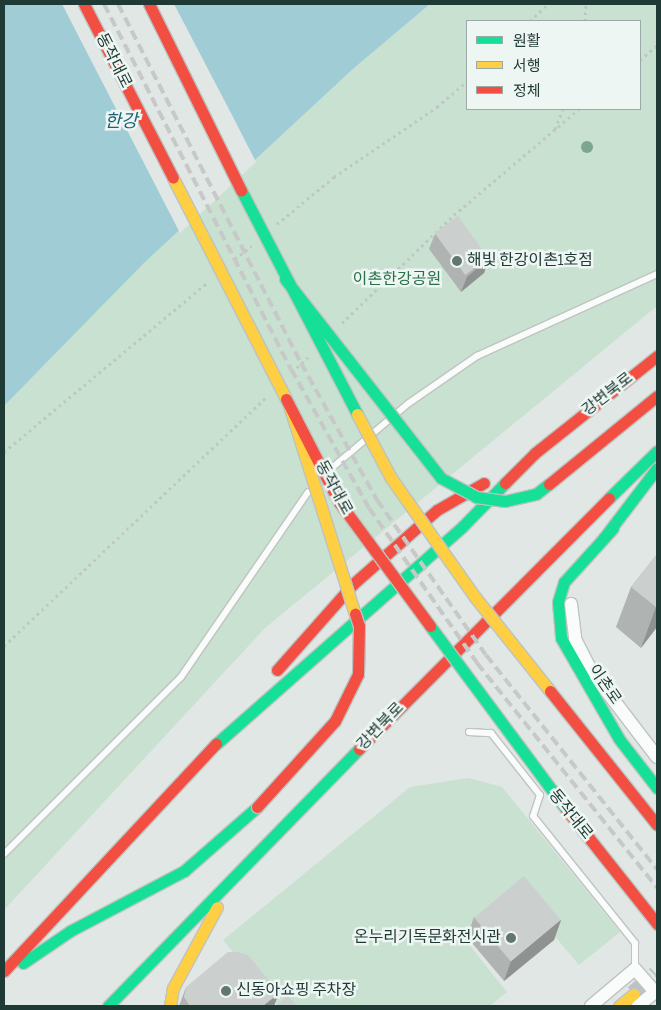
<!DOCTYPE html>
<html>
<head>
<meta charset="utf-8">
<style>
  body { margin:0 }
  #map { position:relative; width:661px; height:1010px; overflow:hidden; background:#e1e7e4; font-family:"Sofia Sans Condensed","Noto Sans KR",sans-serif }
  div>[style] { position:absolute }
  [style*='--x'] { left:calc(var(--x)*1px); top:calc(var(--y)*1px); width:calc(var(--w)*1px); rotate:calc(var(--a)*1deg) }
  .green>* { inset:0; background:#c9e1d1 }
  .water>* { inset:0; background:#a0ccd6 }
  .pier>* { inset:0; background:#e1e7e4 }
  .secondary-tunnel>* { height:19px; margin-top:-9.5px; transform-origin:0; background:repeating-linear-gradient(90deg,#bac4c1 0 19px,transparent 0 28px) }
  .path>* { height:3px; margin-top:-1.5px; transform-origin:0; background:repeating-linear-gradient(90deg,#bfc7c5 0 2.5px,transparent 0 6.5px) }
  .roads { filter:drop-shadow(1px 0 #bec4c1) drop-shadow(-1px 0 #bec4c1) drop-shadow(0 1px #bec4c1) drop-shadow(0 -1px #bec4c1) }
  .lane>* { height:6px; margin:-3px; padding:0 3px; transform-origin:3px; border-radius:3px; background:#fafbfb }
  .street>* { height:12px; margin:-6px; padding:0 6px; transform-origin:6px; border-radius:6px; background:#fafbfb }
  .fast>* { height:11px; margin:-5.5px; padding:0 5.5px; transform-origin:5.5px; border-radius:5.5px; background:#16e098 }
  .slow>* { height:11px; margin:-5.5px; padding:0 5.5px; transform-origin:5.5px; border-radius:5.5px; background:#ffcf43 }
  .jam>* { height:11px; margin:-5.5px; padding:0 5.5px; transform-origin:5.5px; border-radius:5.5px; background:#f24e42 }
  .rail>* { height:4px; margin-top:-2px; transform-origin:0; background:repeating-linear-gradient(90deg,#c6c9c8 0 10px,transparent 0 15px) }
  .bridges { filter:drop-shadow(1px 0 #bbc3c1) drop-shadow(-1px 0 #bbc3c1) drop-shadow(0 1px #bbc3c1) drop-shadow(0 -1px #bbc3c1) }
  .fast-bridge>* { height:11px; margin:-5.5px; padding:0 5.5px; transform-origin:5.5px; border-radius:5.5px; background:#16e098 }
  .slow-bridge>* { height:11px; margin:-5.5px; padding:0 5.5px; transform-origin:5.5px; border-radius:5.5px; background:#ffcf43 }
  .jam-bridge>* { height:11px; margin:-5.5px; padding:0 5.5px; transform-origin:5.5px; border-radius:5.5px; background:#f24e42 }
  .trees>* { width:12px; height:12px; margin:-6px; border-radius:50%; background:#7ca68e }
  .wall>* { inset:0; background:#afb3b1 }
  .shaded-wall>* { inset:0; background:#8e9290 }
  .building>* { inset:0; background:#cbd0ce; transform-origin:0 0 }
  .dots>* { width:14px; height:14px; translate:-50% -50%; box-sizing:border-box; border:2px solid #eef6f3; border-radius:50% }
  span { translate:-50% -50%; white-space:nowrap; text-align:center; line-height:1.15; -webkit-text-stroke:5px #eef6f3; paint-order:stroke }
  .street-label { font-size:16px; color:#1f3934 }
  .poi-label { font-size:16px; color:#1f3934 }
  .left { translate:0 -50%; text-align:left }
  .right { translate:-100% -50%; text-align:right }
  .park-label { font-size:16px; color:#297048 }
  .water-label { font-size:18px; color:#1a6175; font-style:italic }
  .frame { position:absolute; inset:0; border:5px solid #1f3934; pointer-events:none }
  .legend { position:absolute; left:466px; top:20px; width:175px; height:90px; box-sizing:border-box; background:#eef6f3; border:1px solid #9baaa7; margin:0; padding:6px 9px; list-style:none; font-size:15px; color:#1f3934 }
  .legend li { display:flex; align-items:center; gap:10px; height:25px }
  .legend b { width:25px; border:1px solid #9baaa7 }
</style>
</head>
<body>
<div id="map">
  <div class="green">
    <div style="clip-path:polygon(evenodd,430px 4px,657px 4px,657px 306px,265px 628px,4px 910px,4px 406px,144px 263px,354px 68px,430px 4px,467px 21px,640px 21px,640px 109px,467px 109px,467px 21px)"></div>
    <div style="clip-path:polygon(469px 778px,502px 787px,620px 932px,579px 965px,517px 891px,462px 936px,507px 992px,490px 1006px,278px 1006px,223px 940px,410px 787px)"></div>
  </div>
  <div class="water">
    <div style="clip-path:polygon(4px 4px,430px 4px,354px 68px,144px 263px,4px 406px)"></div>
  </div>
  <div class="pier">
    <div style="clip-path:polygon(62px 4px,174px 4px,233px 117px,256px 162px,180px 233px)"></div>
  </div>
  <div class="secondary-tunnel">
    <div style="--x:634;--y:994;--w:30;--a:-41"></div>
  </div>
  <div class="path">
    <div style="--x:530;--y:21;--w:25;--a:-43"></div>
    <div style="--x:585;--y:21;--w:17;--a:-87"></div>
    <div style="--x:640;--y:60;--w:23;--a:-41"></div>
    <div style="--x:555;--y:129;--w:22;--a:-68"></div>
    <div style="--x:277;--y:224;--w:74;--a:-39.5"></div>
    <div style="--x:334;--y:177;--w:125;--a:-34.2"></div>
    <div style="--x:437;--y:107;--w:40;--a:-41"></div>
    <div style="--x:235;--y:259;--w:21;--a:-39"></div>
    <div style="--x:342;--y:323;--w:156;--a:-44"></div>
    <div style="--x:454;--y:215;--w:164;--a:-40.3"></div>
    <div style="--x:292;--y:372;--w:22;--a:-43"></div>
    <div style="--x:4;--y:452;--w:264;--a:-39.8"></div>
    <div style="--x:4;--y:646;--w:361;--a:-43.5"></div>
  </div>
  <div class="roads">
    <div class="lane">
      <div style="--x:327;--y:472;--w:107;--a:-40.1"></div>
      <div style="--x:409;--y:403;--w:83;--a:-34.7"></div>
      <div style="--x:477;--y:356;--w:198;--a:-24.5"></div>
      <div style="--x:469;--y:732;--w:22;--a:3"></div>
      <div style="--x:491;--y:733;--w:79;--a:51.7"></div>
      <div style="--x:540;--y:795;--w:22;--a:108"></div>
      <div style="--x:533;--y:816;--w:163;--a:51.2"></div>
      <div style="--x:635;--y:943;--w:26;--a:90"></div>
      <div style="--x:4;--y:854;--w:250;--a:-45"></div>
      <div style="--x:181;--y:677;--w:224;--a:-55.5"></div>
    </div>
    <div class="street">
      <div style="--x:571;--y:604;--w:35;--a:83"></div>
      <div style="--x:575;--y:639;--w:37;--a:63"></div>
      <div style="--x:592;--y:672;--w:107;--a:52.6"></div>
      <div style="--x:591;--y:1006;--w:57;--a:-40.1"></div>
      <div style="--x:635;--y:969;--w:30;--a:49"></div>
      <div style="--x:655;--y:992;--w:22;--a:141"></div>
    </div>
    <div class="fast">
      <div style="--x:609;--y:498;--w:67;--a:-44.4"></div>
      <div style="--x:613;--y:528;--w:73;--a:132.2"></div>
      <div style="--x:564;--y:582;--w:21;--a:107"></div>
      <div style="--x:558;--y:602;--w:36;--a:85"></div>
      <div style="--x:561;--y:638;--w:116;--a:60.1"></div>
      <div style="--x:619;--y:739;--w:62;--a:52.2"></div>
      <div style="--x:603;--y:539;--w:89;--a:-52.7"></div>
      <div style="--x:216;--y:744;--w:329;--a:-41.4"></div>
      <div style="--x:463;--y:526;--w:60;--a:-45.7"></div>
      <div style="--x:23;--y:963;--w:57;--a:-34.2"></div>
      <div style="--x:70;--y:931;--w:129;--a:-27.8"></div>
      <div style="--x:184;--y:871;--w:97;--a:-41.2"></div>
      <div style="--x:108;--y:1006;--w:359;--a:-45.7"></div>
    </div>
    <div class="slow">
      <div style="--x:170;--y:1006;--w:18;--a:-81"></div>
      <div style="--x:173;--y:988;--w:92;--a:-61.5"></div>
      <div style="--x:619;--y:1006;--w:19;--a:-39"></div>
    </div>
    <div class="jam">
      <div style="--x:505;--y:483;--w:42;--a:-45"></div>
      <div style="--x:535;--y:453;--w:156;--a:-38.5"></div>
      <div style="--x:277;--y:670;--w:115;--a:-48.5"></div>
      <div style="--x:353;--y:584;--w:112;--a:-41.4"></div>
      <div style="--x:437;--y:510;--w:54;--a:-29.9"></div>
      <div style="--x:359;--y:749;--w:354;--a:-45.1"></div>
      <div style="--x:4;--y:971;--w:311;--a:-47"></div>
    </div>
  </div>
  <div class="rail">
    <div style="--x:104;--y:4;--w:410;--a:62.9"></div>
    <div style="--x:291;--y:369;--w:159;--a:60.7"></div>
    <div style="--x:369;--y:508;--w:189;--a:55.1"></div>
    <div style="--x:477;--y:663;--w:288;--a:51.3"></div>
    <div style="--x:118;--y:4;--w:403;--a:63"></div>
    <div style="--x:301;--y:363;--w:157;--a:61"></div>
    <div style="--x:377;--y:500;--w:189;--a:54.9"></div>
    <div style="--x:486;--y:655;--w:274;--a:51.4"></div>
  </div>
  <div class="bridges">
    <div class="fast-bridge">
      <div style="--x:241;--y:190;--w:252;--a:62.6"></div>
      <div style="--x:285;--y:279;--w:253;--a:51.9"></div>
      <div style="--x:441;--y:478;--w:40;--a:28"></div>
      <div style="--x:476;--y:497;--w:29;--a:8"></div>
      <div style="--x:505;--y:501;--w:32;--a:-13"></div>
      <div style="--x:536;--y:494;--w:16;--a:-38"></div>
      <div style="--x:430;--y:626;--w:228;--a:53.4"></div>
    </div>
    <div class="slow-bridge">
      <div style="--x:173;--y:178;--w:248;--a:62.9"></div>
      <div style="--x:289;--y:405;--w:219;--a:72.5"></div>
      <div style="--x:357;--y:414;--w:72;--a:62"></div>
      <div style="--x:391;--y:478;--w:146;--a:54.8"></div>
      <div style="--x:475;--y:597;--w:120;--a:51.4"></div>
    </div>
    <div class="jam-bridge">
      <div style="--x:84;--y:4;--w:195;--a:62.9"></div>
      <div style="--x:149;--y:4;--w:208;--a:63.7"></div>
      <div style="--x:286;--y:399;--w:116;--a:62.8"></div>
      <div style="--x:339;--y:502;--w:154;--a:53.7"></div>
      <div style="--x:549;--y:484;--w:139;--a:-39.2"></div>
      <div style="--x:550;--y:691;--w:171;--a:51.4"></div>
      <div style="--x:257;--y:807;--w:116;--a:-47.8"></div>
      <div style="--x:335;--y:721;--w:52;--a:-63.9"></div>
      <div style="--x:358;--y:674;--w:48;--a:-88.8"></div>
      <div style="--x:359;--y:626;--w:13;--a:-108"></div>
      <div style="--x:566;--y:809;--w:147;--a:51.6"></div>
    </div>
  </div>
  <div class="trees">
    <div style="left:587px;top:147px"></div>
  </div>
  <div class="wall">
    <div style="clip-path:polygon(435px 234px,489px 258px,484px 273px,461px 292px,429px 249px)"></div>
    <div style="clip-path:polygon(657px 554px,657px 627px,641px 648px,616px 627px,631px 587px)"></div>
    <div style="clip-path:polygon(474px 917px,561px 920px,554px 940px,504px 981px,467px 937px)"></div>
    <div style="clip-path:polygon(186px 987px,279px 993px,274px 1006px,179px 1006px)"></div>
  </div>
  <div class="shaded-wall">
    <div style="clip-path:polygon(489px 258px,484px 273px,461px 292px,467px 277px)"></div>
    <div style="clip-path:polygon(657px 605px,657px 627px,641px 648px,656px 607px)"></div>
    <div style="clip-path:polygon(561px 920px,554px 940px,504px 981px,511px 961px)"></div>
    <div style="clip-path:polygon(279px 993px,274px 1006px,263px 1006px)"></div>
  </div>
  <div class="building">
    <div style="left:458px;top:216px;width:52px;height:29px;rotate:54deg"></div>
    <div style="clip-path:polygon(657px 554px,657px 605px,656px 607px,631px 587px)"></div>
    <div style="left:524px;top:876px;width:57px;height:65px;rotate:50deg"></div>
    <div style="clip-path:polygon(228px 952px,238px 952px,248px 955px,279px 993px,263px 1006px,190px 1006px,184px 997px,186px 987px)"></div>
    <div style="clip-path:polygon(288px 996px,297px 1006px,275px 1006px)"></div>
  </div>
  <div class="dots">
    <div style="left:457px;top:261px;background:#637672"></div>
    <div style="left:511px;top:938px;background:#637672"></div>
    <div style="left:226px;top:991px;background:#637672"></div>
  </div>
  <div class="street-label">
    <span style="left:113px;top:61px;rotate:63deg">동작대로</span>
    <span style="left:608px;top:395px;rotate:-38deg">강변북로</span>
    <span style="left:333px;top:488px;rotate:61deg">동작대로</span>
    <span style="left:604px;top:685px;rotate:55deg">이촌로</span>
    <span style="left:381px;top:727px;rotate:-46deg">강변북로</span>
    <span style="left:570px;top:815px;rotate:51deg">동작대로</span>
  </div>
  <div class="poi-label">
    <span class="left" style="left:467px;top:261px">해빛 한강이촌1호점</span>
    <span class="right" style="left:501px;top:938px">온누리기독문화전시관</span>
    <span class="left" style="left:236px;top:991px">신동아쇼핑 주차장</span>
  </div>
  <div class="park-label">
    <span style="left:397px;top:280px">이촌한강공원</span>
  </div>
  <div class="water-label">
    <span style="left:121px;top:122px">한강</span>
  </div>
  <div class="frame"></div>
  <ul class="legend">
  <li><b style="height:6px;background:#16e098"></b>원활</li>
  <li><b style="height:6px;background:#ffcf43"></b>서행</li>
  <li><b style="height:6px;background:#f24e42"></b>정체</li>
  </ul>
</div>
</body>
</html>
